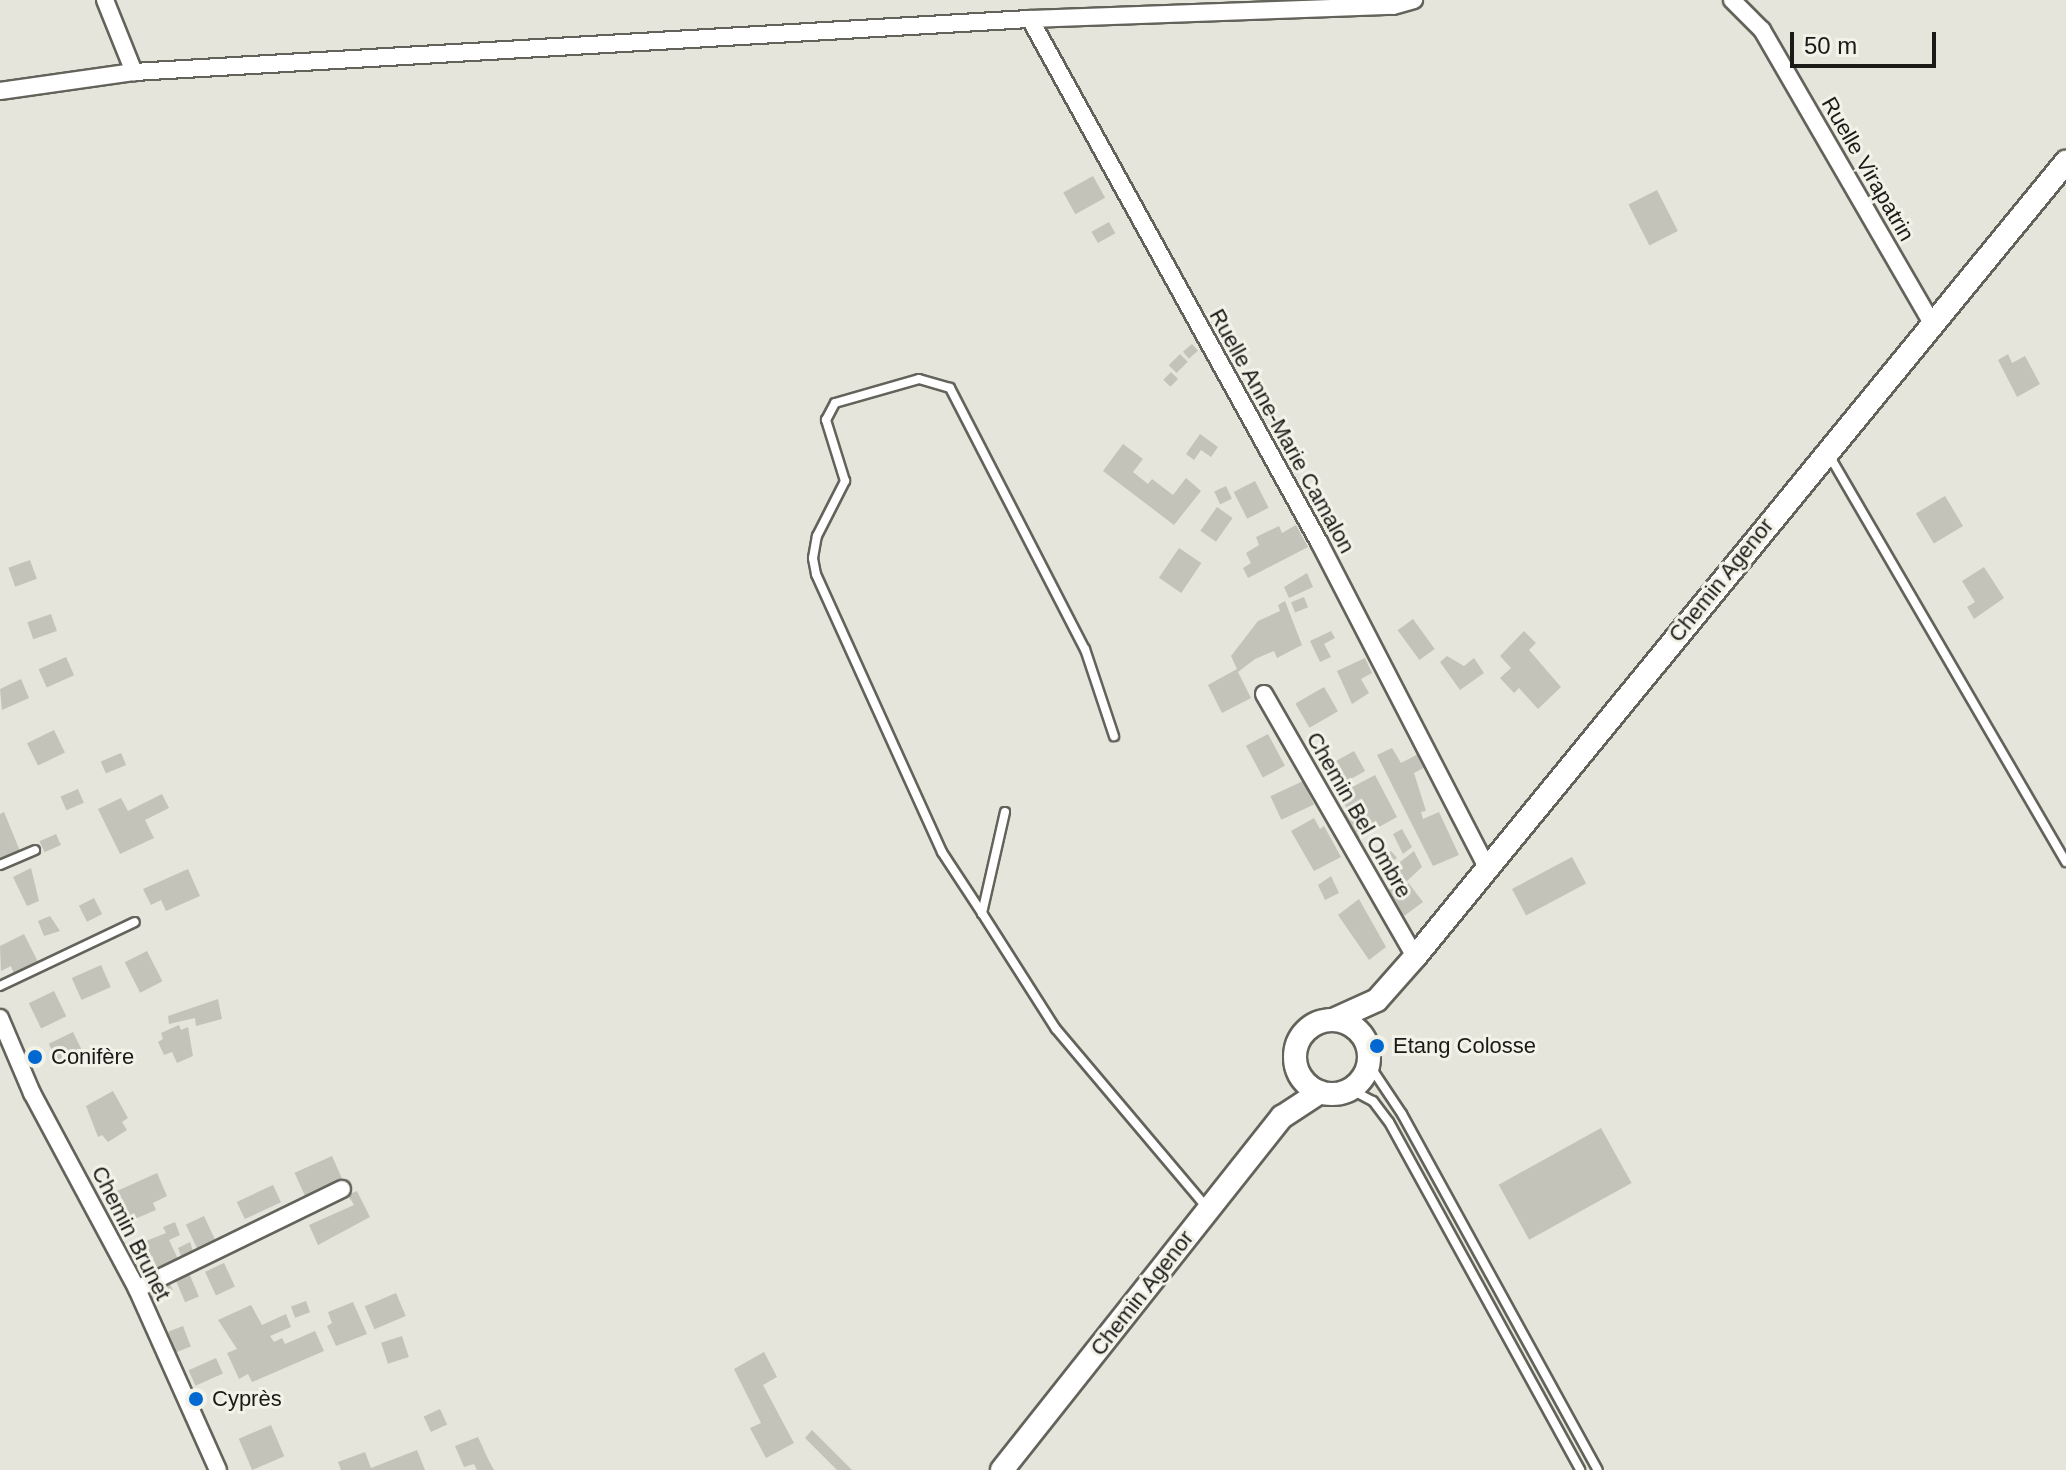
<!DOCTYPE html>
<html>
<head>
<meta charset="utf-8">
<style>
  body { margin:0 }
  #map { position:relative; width:2066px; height:1470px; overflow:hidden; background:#e5e5db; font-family:Helvetica,sans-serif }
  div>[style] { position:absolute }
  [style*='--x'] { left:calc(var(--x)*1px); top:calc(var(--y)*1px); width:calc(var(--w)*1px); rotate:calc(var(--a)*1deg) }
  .building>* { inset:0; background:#c3c3ba; transform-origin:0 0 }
  .roads { filter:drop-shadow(2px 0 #63635b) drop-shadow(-2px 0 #63635b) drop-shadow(0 2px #63635b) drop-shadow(0 -2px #63635b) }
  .service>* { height:8px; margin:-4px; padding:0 4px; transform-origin:4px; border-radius:4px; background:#fff }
  .minor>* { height:16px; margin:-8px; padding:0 8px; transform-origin:8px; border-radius:8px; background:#fff }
  .secondary>* { height:22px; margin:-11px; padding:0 11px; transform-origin:11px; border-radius:11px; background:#fff }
  .secondary>.ring { margin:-11px; padding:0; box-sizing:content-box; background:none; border:22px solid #fff; border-radius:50% }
  .dots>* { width:22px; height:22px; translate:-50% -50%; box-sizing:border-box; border:4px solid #f2f2e8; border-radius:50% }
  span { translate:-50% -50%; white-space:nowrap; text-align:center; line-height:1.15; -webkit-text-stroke:6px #f2f2e8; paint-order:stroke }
  .street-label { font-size:22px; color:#1a1a17 }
  .poi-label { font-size:22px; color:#1a1a17 }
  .left { translate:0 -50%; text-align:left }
  .scale { position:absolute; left:1790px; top:32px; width:146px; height:36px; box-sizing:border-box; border:4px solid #1a1a17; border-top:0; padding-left:10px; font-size:24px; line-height:28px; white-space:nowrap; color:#1a1a17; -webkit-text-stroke:6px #f2f2e8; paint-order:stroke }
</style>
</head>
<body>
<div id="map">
  <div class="building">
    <div style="left:1093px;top:176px;width:25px;height:34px;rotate:61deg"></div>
    <div style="left:1657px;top:190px;width:46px;height:32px;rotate:63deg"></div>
    <div style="left:1109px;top:222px;width:13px;height:20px;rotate:61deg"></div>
    <div style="left:1192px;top:344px;width:9px;height:12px;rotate:49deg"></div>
    <div style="left:1180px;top:354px;width:11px;height:16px;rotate:45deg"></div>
    <div style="clip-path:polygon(2008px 354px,2012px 363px,2025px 356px,2040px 384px,2017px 397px,1998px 360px)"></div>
    <div style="left:1171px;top:372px;width:10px;height:11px;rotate:45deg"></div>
    <div style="clip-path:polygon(1200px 434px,1218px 447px,1211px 457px,1201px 450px,1194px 460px,1186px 454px)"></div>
    <div style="clip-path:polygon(1123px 444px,1143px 459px,1133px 472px,1148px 484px,1152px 479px,1173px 495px,1186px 478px,1201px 491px,1174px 525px,1103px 471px)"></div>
    <div style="left:1255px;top:481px;width:30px;height:24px;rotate:63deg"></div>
    <div style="left:1226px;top:486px;width:14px;height:13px;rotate:65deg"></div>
    <div style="left:1945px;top:496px;width:35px;height:34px;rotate:59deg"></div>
    <div style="left:1217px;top:507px;width:19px;height:29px;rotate:35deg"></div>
    <div style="clip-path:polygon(1296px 525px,1308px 547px,1248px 578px,1243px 568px,1251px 563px,1246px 553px,1259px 545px,1256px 537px,1279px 526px,1282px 533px)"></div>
    <div style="left:1179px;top:548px;width:27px;height:36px;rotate:34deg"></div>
    <div style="left:30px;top:560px;width:20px;height:23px;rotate:70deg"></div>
    <div style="clip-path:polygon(1984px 567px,2004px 598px,1974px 619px,1967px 607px,1975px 602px,1962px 581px)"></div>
    <div style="clip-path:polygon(1307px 573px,1313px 587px,1289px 598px,1284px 587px)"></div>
    <div style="left:1304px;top:597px;width:11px;height:14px;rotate:68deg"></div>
    <div style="clip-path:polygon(1285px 601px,1302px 645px,1277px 658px,1274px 651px,1255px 659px,1238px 672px,1251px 698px,1222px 713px,1208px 685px,1237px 669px,1231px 656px,1258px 621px,1280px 611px,1278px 605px)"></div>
    <div style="left:51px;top:614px;width:18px;height:25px;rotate:71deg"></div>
    <div style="left:1413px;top:619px;width:37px;height:19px;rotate:54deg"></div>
    <div style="clip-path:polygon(1331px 631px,1335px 638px,1324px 644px,1331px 657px,1320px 662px,1310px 641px)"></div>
    <div style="clip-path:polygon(1524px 631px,1536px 643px,1529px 650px,1561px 687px,1538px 709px,1519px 688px,1514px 693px,1500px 678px,1511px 668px,1500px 656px)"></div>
    <div style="clip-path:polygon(1447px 656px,1464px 666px,1474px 658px,1484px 673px,1460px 690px,1440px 662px)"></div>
    <div style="left:66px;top:657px;width:20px;height:30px;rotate:66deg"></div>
    <div style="clip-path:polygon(1365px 658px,1372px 673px,1361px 679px,1369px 693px,1352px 704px,1337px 671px)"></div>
    <div style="clip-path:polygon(21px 679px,29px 698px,2px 710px,0 689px)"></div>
    <div style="left:1324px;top:687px;width:28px;height:33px;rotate:60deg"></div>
    <div style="left:54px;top:730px;width:25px;height:30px;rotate:64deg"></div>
    <div style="left:1268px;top:734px;width:36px;height:25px;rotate:62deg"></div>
    <div style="clip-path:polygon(1392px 748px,1401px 763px,1422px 752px,1429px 765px,1414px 773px,1426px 811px,1421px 812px,1423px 819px,1439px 812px,1459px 855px,1433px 866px,1377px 755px)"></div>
    <div style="left:1354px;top:751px;width:23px;height:27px;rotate:61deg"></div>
    <div style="left:121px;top:753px;width:13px;height:22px;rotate:67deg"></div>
    <div style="clip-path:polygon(1375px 775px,1397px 817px,1350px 843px,1337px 817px,1348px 811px,1339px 794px)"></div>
    <div style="left:1303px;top:781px;width:26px;height:36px;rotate:65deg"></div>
    <div style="left:78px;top:789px;width:15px;height:19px;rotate:67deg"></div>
    <div style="clip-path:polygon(162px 794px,169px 808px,145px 820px,154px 838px,120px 854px,98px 809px,121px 798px,128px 811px)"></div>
    <div style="clip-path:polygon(4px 812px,20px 851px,0 860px,0 814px)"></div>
    <div style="clip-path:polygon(1314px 818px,1320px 829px,1324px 826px,1341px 857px,1314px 871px,1291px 831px)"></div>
    <div style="clip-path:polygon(1402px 829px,1412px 847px,1403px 854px,1393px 834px)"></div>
    <div style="left:56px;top:834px;width:12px;height:18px;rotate:66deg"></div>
    <div style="left:1391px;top:851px;width:9px;height:14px;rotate:49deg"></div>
    <div style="clip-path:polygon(1414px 851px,1422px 867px,1407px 881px,1423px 902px,1404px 916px,1388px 894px,1391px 880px,1386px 873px)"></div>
    <div style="left:1572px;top:857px;width:30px;height:68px;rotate:62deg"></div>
    <div style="clip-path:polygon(31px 868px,39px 901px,27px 906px,13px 877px)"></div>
    <div style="clip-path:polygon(188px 869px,200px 896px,166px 911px,161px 900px,151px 905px,143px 889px)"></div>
    <div style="clip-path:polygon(1331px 876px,1339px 893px,1325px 900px,1318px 885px)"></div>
    <div style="left:94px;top:898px;width:18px;height:17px;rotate:63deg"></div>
    <div style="clip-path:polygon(1359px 899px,1386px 947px,1369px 960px,1338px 915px)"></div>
    <div style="clip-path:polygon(50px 916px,60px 931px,44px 936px,38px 921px)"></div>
    <div style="clip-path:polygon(24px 934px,38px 962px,14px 974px,11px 966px,1px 971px,0 946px)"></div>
    <div style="left:147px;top:951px;width:34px;height:25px;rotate:63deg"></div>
    <div style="left:101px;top:965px;width:24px;height:32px;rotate:66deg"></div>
    <div style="left:54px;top:991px;width:28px;height:28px;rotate:64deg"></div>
    <div style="clip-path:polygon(218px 999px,222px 1019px,196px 1026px,195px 1018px,169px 1024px,168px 1016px)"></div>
    <div style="clip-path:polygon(179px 1025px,181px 1030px,188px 1027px,193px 1056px,177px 1063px,172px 1052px,164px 1055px,158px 1042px,163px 1039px,161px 1033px)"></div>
    <div style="left:73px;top:1032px;width:25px;height:27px;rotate:64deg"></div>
    <div style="clip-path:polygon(113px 1091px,128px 1118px,122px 1122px,127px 1130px,108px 1142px,102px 1135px,98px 1137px,86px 1106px)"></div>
    <div style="left:1601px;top:1128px;width:63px;height:117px;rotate:61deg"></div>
    <div style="left:332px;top:1156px;width:30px;height:41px;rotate:66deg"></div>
    <div style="clip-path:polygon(157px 1173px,167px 1196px,153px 1203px,156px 1210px,130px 1221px,117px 1191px)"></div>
    <div style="left:273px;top:1185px;width:19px;height:40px;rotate:65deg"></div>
    <div style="clip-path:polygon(357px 1191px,370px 1217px,318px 1245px,309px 1225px,354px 1205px,348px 1195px)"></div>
    <div style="left:204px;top:1216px;width:26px;height:20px;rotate:65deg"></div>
    <div style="clip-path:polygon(175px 1222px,180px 1235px,169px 1240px,178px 1259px,148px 1272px,136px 1245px,166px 1233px,163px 1227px)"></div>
    <div style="clip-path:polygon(190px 1242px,193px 1251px,181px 1256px,178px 1248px)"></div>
    <div style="left:224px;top:1263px;width:26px;height:21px;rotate:65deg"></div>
    <div style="left:186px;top:1266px;width:33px;height:15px;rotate:67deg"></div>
    <div style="clip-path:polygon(168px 1281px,173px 1290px,153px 1298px,149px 1290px)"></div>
    <div style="left:396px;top:1293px;width:25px;height:34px;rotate:67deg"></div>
    <div style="left:306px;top:1301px;width:12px;height:16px;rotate:70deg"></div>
    <div style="clip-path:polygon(353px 1302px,367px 1334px,336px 1346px,327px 1326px,332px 1323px,328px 1312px)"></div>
    <div style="clip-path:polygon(251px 1305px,262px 1325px,286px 1314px,291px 1327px,270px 1336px,274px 1342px,282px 1338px,285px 1344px,315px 1331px,324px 1351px,252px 1382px,248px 1374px,239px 1379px,227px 1353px,237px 1349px,218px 1320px)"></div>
    <div style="left:183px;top:1326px;width:22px;height:16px;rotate:69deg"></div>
    <div style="left:402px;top:1336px;width:22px;height:22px;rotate:72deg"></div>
    <div style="clip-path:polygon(764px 1352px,777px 1377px,763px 1385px,794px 1443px,766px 1458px,750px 1428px,761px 1423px,734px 1369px)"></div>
    <div style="left:216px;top:1358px;width:17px;height:30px;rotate:66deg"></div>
    <div style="left:440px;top:1409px;width:17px;height:18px;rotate:65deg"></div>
    <div style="left:271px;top:1425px;width:34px;height:35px;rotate:67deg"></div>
    <div style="clip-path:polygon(812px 1430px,852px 1470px,837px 1470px,805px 1438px)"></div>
    <div style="clip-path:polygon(478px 1437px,488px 1459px,494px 1470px,477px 1470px,474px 1464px,464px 1467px,455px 1446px)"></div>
    <div style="clip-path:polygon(417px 1450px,425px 1470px,341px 1470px,338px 1462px,365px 1452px,371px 1468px)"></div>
  </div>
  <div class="roads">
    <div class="service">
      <div style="--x:1829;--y:455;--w:471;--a:59.8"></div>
      <div style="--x:1005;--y:812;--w:104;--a:102.8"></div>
      <div style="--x:982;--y:913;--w:138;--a:57.5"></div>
      <div style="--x:1056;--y:1029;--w:236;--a:49.8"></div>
      <div style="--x:0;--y:865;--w:38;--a:-23"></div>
      <div style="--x:982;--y:913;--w:73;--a:-123.3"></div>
      <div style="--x:942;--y:852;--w:305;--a:-114.4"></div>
      <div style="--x:816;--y:574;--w:16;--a:-101"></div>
      <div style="--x:813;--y:558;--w:22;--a:-80"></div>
      <div style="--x:817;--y:536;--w:62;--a:-63"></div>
      <div style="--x:845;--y:481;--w:64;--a:-107.3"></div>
      <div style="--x:826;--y:420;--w:19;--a:-62"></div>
      <div style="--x:835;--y:403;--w:87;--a:-15.9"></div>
      <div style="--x:919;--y:379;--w:32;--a:16"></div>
      <div style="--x:950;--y:388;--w:294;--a:62.7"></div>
      <div style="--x:1085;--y:649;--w:92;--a:71.6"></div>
      <div style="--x:0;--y:986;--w:149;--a:-25.4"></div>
      <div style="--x:1368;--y:1063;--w:61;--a:56.3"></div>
      <div style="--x:1402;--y:1114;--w:406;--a:61.2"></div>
      <div style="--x:1350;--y:1089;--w:26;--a:28"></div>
      <div style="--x:1373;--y:1101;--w:26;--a:53"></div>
      <div style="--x:1389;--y:1122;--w:397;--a:61.2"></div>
    </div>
    <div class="minor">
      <div style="--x:105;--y:0;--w:78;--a:68.1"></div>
      <div style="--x:1732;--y:0;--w:42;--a:45"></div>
      <div style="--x:1762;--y:30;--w:341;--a:59.9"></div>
      <div style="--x:1030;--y:19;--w:598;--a:61.08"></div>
      <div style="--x:1319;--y:542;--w:367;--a:62.7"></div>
      <div style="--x:0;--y:91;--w:135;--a:-8.1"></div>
      <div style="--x:134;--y:72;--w:898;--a:-3.39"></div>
      <div style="--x:1030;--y:19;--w:363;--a:-2.1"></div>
      <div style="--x:1393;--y:6;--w:22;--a:-16"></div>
      <div style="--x:1264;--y:694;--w:303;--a:60.1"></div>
      <div style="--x:0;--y:1018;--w:82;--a:66.9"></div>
      <div style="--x:32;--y:1093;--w:222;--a:61.8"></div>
      <div style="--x:137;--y:1289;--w:198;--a:65.9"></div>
      <div style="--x:137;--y:1289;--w:228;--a:-26"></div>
    </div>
    <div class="secondary">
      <div style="--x:1333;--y:1020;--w:48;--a:-24.4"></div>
      <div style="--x:1377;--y:1000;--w:57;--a:-48.5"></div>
      <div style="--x:1415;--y:957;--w:1028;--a:-50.69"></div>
      <div class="ring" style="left:1295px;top:1020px;width:52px;height:52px"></div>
      <div style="--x:1002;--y:1470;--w:451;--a:-51.6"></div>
      <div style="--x:1282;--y:1117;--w:45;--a:-33.3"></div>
    </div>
  </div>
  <div class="dots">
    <div style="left:1377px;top:1046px;background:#0068d0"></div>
    <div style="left:35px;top:1057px;background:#0068d0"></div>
    <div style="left:196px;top:1399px;background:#0068d0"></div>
  </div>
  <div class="street-label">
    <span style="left:1868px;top:169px;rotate:60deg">Ruelle Virapatrin</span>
    <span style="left:1282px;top:431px;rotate:61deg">Ruelle Anne-Marie Camalon</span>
    <span style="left:1721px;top:580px;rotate:-51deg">Chemin Agenor</span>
    <span style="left:1359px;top:815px;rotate:60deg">Chemin Bel Ombre</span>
    <span style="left:131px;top:1233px;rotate:63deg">Chemin Brunet</span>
    <span style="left:1142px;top:1293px;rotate:-52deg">Chemin Agenor</span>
  </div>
  <div class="poi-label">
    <span class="left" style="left:1393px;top:1046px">Etang Colosse</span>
    <span class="left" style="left:51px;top:1057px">Conifère</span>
    <span class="left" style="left:212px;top:1399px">Cyprès</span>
  </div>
  <div class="scale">50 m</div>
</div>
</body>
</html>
